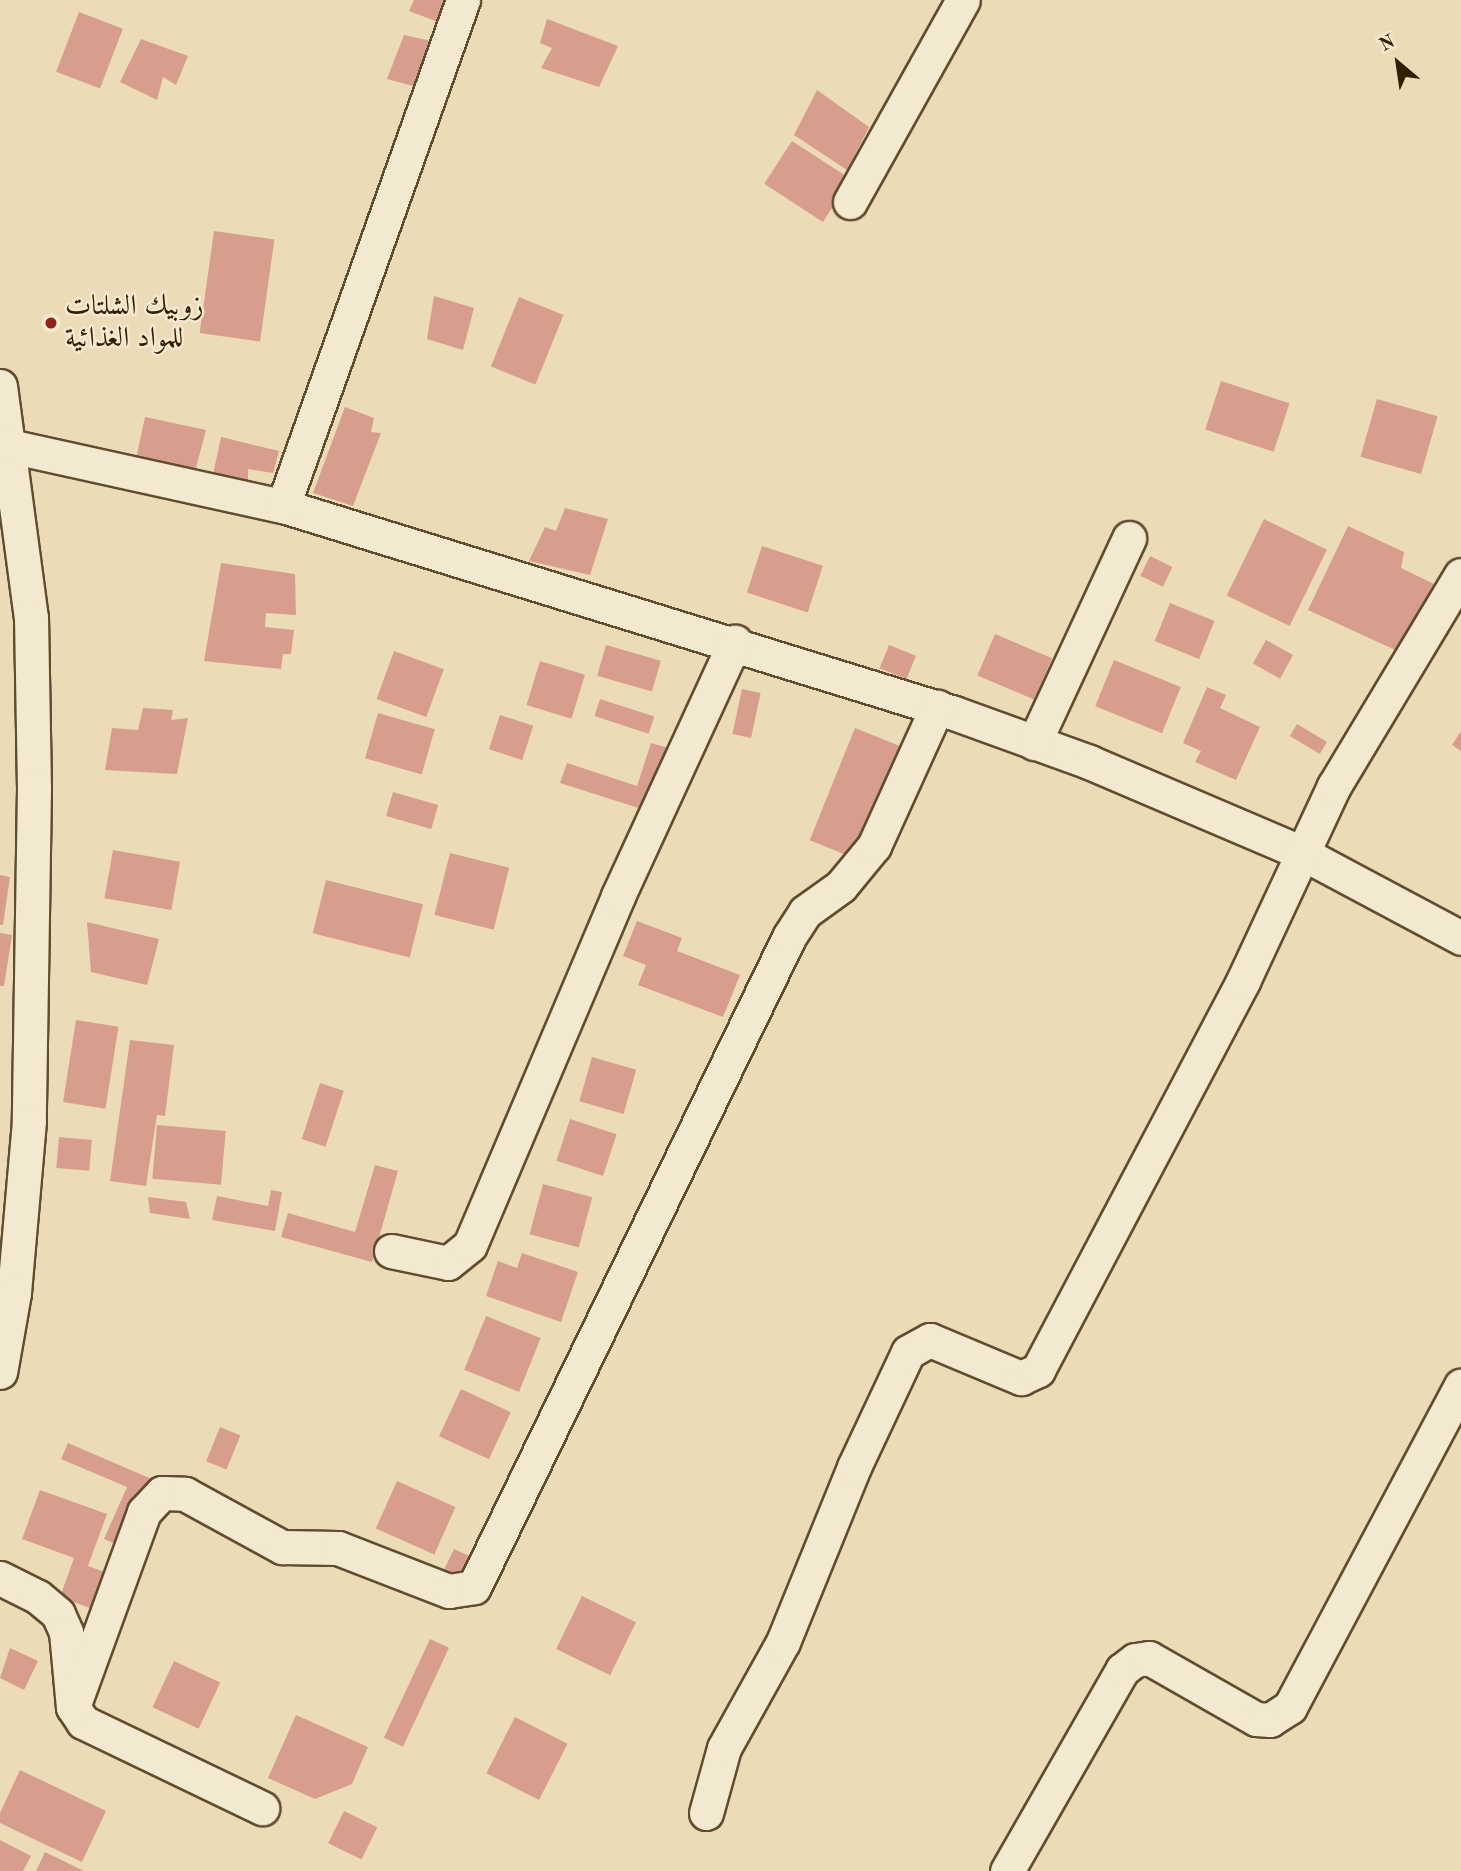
<!DOCTYPE html>
<html>
<head>
<meta charset="utf-8">
<style>
  body { margin:0 }
  #map { position:relative; width:1461px; height:1871px; overflow:hidden; background:#ecdbb7; font-family:"Old Standard TT",Amiri,serif }
  div>[style] { position:absolute }
  [style*='--x'] { left:calc(var(--x)*1px); top:calc(var(--y)*1px); width:calc(var(--w)*1px); rotate:calc(var(--a)*1deg) }
  .building>* { inset:0; background:#d89e8d; transform-origin:0 0 }
  .roads { filter:drop-shadow(2px 0 #604d2e) drop-shadow(-2px 0 #604d2e) drop-shadow(0 2px #604d2e) drop-shadow(0 -2px #604d2e) }
  .minor>* { height:33px; margin:-16.5px; padding:0 16.5px; transform-origin:16.5px; border-radius:16.5px; background:#f3e8d0 }
  .dots>* { width:19px; height:19px; translate:-50% -50%; box-sizing:border-box; border:4px solid #f3e8d0; border-radius:50% }
  span { translate:-50% -50%; white-space:nowrap; text-align:center; line-height:1.15; -webkit-text-stroke:5px #f3e8d0; paint-order:stroke }
  .poi-label { font-size:28px; color:#321e00 }
  .left { translate:0 -50%; text-align:left }
  .north { position:absolute; left:1363px; top:28px; width:70px; height:70px; -webkit-text-stroke:5px #f3e8d0; paint-order:stroke; rotate:331deg; font-size:19px; font-weight:700; line-height:28px; text-align:center; color:#321e00 }
  .north::after { content:''; display:block; margin:auto; width:24px; height:32px; background:#321e00; clip-path:polygon(50% 0,100% 100%,50% 72%,0 100%) }
</style>
</head>
<body>
<div id="map">
  <div class="building">
    <div style="clip-path:polygon(414px 0,456px 0,446px 25px,409px 11px)"></div>
    <div style="left:79px;top:12px;width:47px;height:64px;rotate:21deg"></div>
    <div style="clip-path:polygon(547px 19px,618px 46px,599px 87px,541px 68px,552px 48px,540px 43px)"></div>
    <div style="clip-path:polygon(404px 35px,440px 43px,424px 89px,387px 79px)"></div>
    <div style="clip-path:polygon(141px 39px,188px 56px,176px 85px,163px 77px,157px 100px,120px 82px)"></div>
    <div style="clip-path:polygon(817px 90px,869px 127px,847px 170px,794px 135px)"></div>
    <div style="left:792px;top:141px;width:70px;height:51px;rotate:33deg"></div>
    <div style="left:214px;top:231px;width:61px;height:103px;rotate:8deg"></div>
    <div style="clip-path:polygon(434px 296px,474px 308px,463px 350px,427px 339px)"></div>
    <div style="left:519px;top:297px;width:48px;height:75px;rotate:22deg"></div>
    <div style="left:1221px;top:381px;width:72px;height:51px;rotate:18deg"></div>
    <div style="left:1377px;top:399px;width:63px;height:60px;rotate:16deg"></div>
    <div style="clip-path:polygon(345px 407px,374px 418px,371px 432px,381px 433px,353px 506px,313px 493px)"></div>
    <div style="clip-path:polygon(145px 417px,206px 430px,194px 475px,134px 468px)"></div>
    <div style="clip-path:polygon(221px 437px,279px 451px,273px 473px,248px 469px,248px 488px,212px 479px)"></div>
    <div style="clip-path:polygon(565px 508px,608px 519px,590px 575px,529px 561px,545px 527px,556px 531px)"></div>
    <div style="left:1264px;top:519px;width:70px;height:85px;rotate:26deg"></div>
    <div style="clip-path:polygon(1348px 526px,1404px 552px,1401px 568px,1436px 585px,1404px 654px,1308px 610px)"></div>
    <div style="left:762px;top:546px;width:64px;height:49px;rotate:18deg"></div>
    <div style="left:1150px;top:556px;width:25px;height:22px;rotate:26deg"></div>
    <div style="clip-path:polygon(221px 563px,295px 574px,296px 615px,266px 613px,265px 627px,294px 630px,291px 654px,283px 654px,281px 669px,204px 661px)"></div>
    <div style="left:1170px;top:603px;width:48px;height:41px;rotate:22deg"></div>
    <div style="left:995px;top:634px;width:62px;height:45px;rotate:23deg"></div>
    <div style="left:1266px;top:640px;width:31px;height:27px;rotate:29deg"></div>
    <div style="left:606px;top:645px;width:57px;height:32px;rotate:16deg"></div>
    <div style="left:889px;top:645px;width:29px;height:25px;rotate:22deg"></div>
    <div style="left:394px;top:651px;width:53px;height:51px;rotate:20deg"></div>
    <div style="left:1114px;top:660px;width:72px;height:50px;rotate:22deg"></div>
    <div style="left:540px;top:661px;width:47px;height:46px;rotate:17deg"></div>
    <div style="clip-path:polygon(1207px 687px,1226px 695px,1220px 708px,1260px 727px,1236px 780px,1195px 762px,1201px 751px,1183px 743px)"></div>
    <div style="left:742px;top:689px;width:19px;height:46px;rotate:12deg"></div>
    <div style="left:600px;top:699px;width:57px;height:18px;rotate:18deg"></div>
    <div style="clip-path:polygon(143px 708px,173px 710px,171px 720px,188px 718px,177px 774px,105px 770px,112px 728px,138px 730px)"></div>
    <div style="left:378px;top:713px;width:59px;height:47px;rotate:16deg"></div>
    <div style="left:500px;top:715px;width:35px;height:36px;rotate:18deg"></div>
    <div style="left:1297px;top:724px;width:35px;height:14px;rotate:31deg"></div>
    <div style="left:855px;top:728px;width:55px;height:121px;rotate:22deg"></div>
    <div style="clip-path:polygon(1461px 731px,1461px 751px,1452px 745px)"></div>
    <div style="clip-path:polygon(651px 743px,672px 749px,651px 812px,560px 783px,567px 763px,637px 786px)"></div>
    <div style="left:393px;top:792px;width:47px;height:25px;rotate:16deg"></div>
    <div style="left:113px;top:850px;width:68px;height:49px;rotate:10deg"></div>
    <div style="left:450px;top:853px;width:61px;height:64px;rotate:14deg"></div>
    <div style="clip-path:polygon(0 875px,10px 877px,3px 925px,0 925px)"></div>
    <div style="left:326px;top:880px;width:100px;height:55px;rotate:14deg"></div>
    <div style="clip-path:polygon(637px 921px,682px 938px,677px 951px,740px 975px,723px 1017px,638px 985px,646px 965px,623px 956px)"></div>
    <div style="clip-path:polygon(87px 922px,159px 939px,147px 985px,91px 972px)"></div>
    <div style="clip-path:polygon(0 933px,12px 935px,4px 986px,0 986px)"></div>
    <div style="left:76px;top:1020px;width:43px;height:83px;rotate:9deg"></div>
    <div style="clip-path:polygon(130px 1040px,174px 1045px,165px 1116px,157px 1115px,146px 1186px,110px 1181px)"></div>
    <div style="left:592px;top:1057px;width:46px;height:46px;rotate:16deg"></div>
    <div style="left:320px;top:1083px;width:25px;height:59px;rotate:18deg"></div>
    <div style="left:570px;top:1119px;width:49px;height:44px;rotate:18deg"></div>
    <div style="left:157px;top:1125px;width:69px;height:54px;rotate:5deg"></div>
    <div style="left:59px;top:1137px;width:33px;height:31px;rotate:5deg"></div>
    <div style="clip-path:polygon(375px 1165px,398px 1171px,372px 1262px,281px 1237px,288px 1213px,355px 1232px)"></div>
    <div style="left:543px;top:1184px;width:51px;height:52px;rotate:15deg"></div>
    <div style="clip-path:polygon(271px 1190px,282px 1192px,275px 1231px,212px 1220px,217px 1196px,268px 1206px)"></div>
    <div style="clip-path:polygon(148px 1197px,186px 1202px,190px 1219px,150px 1213px)"></div>
    <div style="clip-path:polygon(522px 1253px,578px 1272px,561px 1322px,486px 1296px,498px 1261px,517px 1268px)"></div>
    <div style="left:486px;top:1316px;width:59px;height:58px;rotate:22deg"></div>
    <div style="left:461px;top:1389px;width:55px;height:52px;rotate:25deg"></div>
    <div style="left:220px;top:1427px;width:22px;height:37px;rotate:22deg"></div>
    <div style="clip-path:polygon(68px 1443px,154px 1480px,125px 1548px,104px 1539px,127px 1487px,61px 1459px)"></div>
    <div style="left:397px;top:1481px;width:64px;height:52px;rotate:24deg"></div>
    <div style="clip-path:polygon(40px 1490px,107px 1514px,88px 1566px,110px 1574px,98px 1611px,60px 1597px,74px 1558px,22px 1539px)"></div>
    <div style="clip-path:polygon(454px 1549px,476px 1559px,466px 1579px,441px 1576px)"></div>
    <div style="left:582px;top:1596px;width:60px;height:59px;rotate:26deg"></div>
    <div style="left:430px;top:1639px;width:21px;height:109px;rotate:25deg"></div>
    <div style="clip-path:polygon(10px 1648px,38px 1661px,24px 1690px,0 1678px)"></div>
    <div style="left:174px;top:1661px;width:51px;height:51px;rotate:25deg"></div>
    <div style="clip-path:polygon(296px 1715px,368px 1747px,352px 1784px,315px 1799px,268px 1778px)"></div>
    <div style="left:515px;top:1717px;width:59px;height:63px;rotate:27deg"></div>
    <div style="clip-path:polygon(20px 1770px,106px 1811px,82px 1862px,0 1823px,0 1813px)"></div>
    <div style="left:344px;top:1811px;width:37px;height:36px;rotate:26deg"></div>
    <div style="clip-path:polygon(0 1840px,31px 1856px,23px 1871px,0 1871px)"></div>
    <div style="clip-path:polygon(45px 1852px,84px 1871px,36px 1871px)"></div>
  </div>
  <div class="roads">
    <div class="minor">
      <div style="--x:850;--y:202;--w:231;--a:-60.8"></div>
      <div style="--x:0;--y:386;--w:233;--a:82.4"></div>
      <div style="--x:31;--y:617;--w:171;--a:89"></div>
      <div style="--x:34;--y:788;--w:333;--a:90.9"></div>
      <div style="--x:29;--y:1121;--w:173;--a:95"></div>
      <div style="--x:14;--y:1293;--w:80;--a:100"></div>
      <div style="--x:0;--y:444;--w:290;--a:12.4"></div>
      <div style="--x:283;--y:506;--w:702;--a:17.14"></div>
      <div style="--x:954;--y:713;--w:144;--a:19.9"></div>
      <div style="--x:1089;--y:762;--w:232;--a:23.1"></div>
      <div style="--x:1302;--y:853;--w:180;--a:28.1"></div>
      <div style="--x:283;--y:506;--w:537;--a:-70.42"></div>
      <div style="--x:1034;--y:743;--w:226;--a:-65.1"></div>
      <div style="--x:391;--y:1251;--w:58;--a:11.9"></div>
      <div style="--x:448;--y:1263;--w:28;--a:-39"></div>
      <div style="--x:470;--y:1245;--w:379;--a:-67"></div>
      <div style="--x:618;--y:896;--w:280;--a:-65.3"></div>
      <div style="--x:0;--y:1578;--w:42;--a:26.6"></div>
      <div style="--x:38;--y:1597;--w:26;--a:40"></div>
      <div style="--x:58;--y:1614;--w:20;--a:66"></div>
      <div style="--x:66;--y:1632;--w:75;--a:84.7"></div>
      <div style="--x:73;--y:1707;--w:18;--a:56"></div>
      <div style="--x:83;--y:1722;--w:199;--a:25.7"></div>
      <div style="--x:73;--y:1707;--w:208;--a:-70"></div>
      <div style="--x:144;--y:1512;--w:26;--a:-47"></div>
      <div style="--x:162;--y:1493;--w:23;--a:2"></div>
      <div style="--x:185;--y:1494;--w:111;--a:28.7"></div>
      <div style="--x:282;--y:1547;--w:56;--a:1"></div>
      <div style="--x:338;--y:1548;--w:119;--a:21.2"></div>
      <div style="--x:449;--y:1591;--w:25;--a:-9"></div>
      <div style="--x:474;--y:1587;--w:722;--a:-64.14"></div>
      <div style="--x:789;--y:937;--w:30;--a:-57"></div>
      <div style="--x:805;--y:912;--w:44;--a:-35.8"></div>
      <div style="--x:841;--y:886;--w:52;--a:-50.5"></div>
      <div style="--x:874;--y:846;--w:153;--a:-65.6"></div>
      <div style="--x:706;--y:1813;--w:67;--a:-74.5"></div>
      <div style="--x:724;--y:1748;--w:121;--a:-60.9"></div>
      <div style="--x:783;--y:1642;--w:189;--a:-67.9"></div>
      <div style="--x:854;--y:1467;--w:127;--a:-64.8"></div>
      <div style="--x:908;--y:1352;--w:25;--a:-29"></div>
      <div style="--x:930;--y:1340;--w:99;--a:22.7"></div>
      <div style="--x:1021;--y:1378;--w:19;--a:-25"></div>
      <div style="--x:1038;--y:1370;--w:440;--a:-62.2"></div>
      <div style="--x:1243;--y:981;--w:215;--a:-65"></div>
      <div style="--x:1334;--y:786;--w:246;--a:-59"></div>
      <div style="--x:1007;--y:1871;--w:232;--a:-60.2"></div>
      <div style="--x:1122;--y:1670;--w:16;--a:-38"></div>
      <div style="--x:1135;--y:1660;--w:14;--a:-8"></div>
      <div style="--x:1149;--y:1658;--w:123;--a:29.7"></div>
      <div style="--x:1256;--y:1719;--w:14;--a:4"></div>
      <div style="--x:1270;--y:1720;--w:24;--a:-33"></div>
      <div style="--x:1290;--y:1707;--w:364;--a:-62"></div>
    </div>
  </div>
  <div class="dots">
    <div style="left:51px;top:323px;background:#8f2418"></div>
  </div>
  <div class="poi-label">
    <span class="left" style="left:65px;top:323px">زوبيك الشلتات<br>للمواد الغذائية</span>
  </div>
  <div class="north">N</div>
</div>
</body>
</html>
